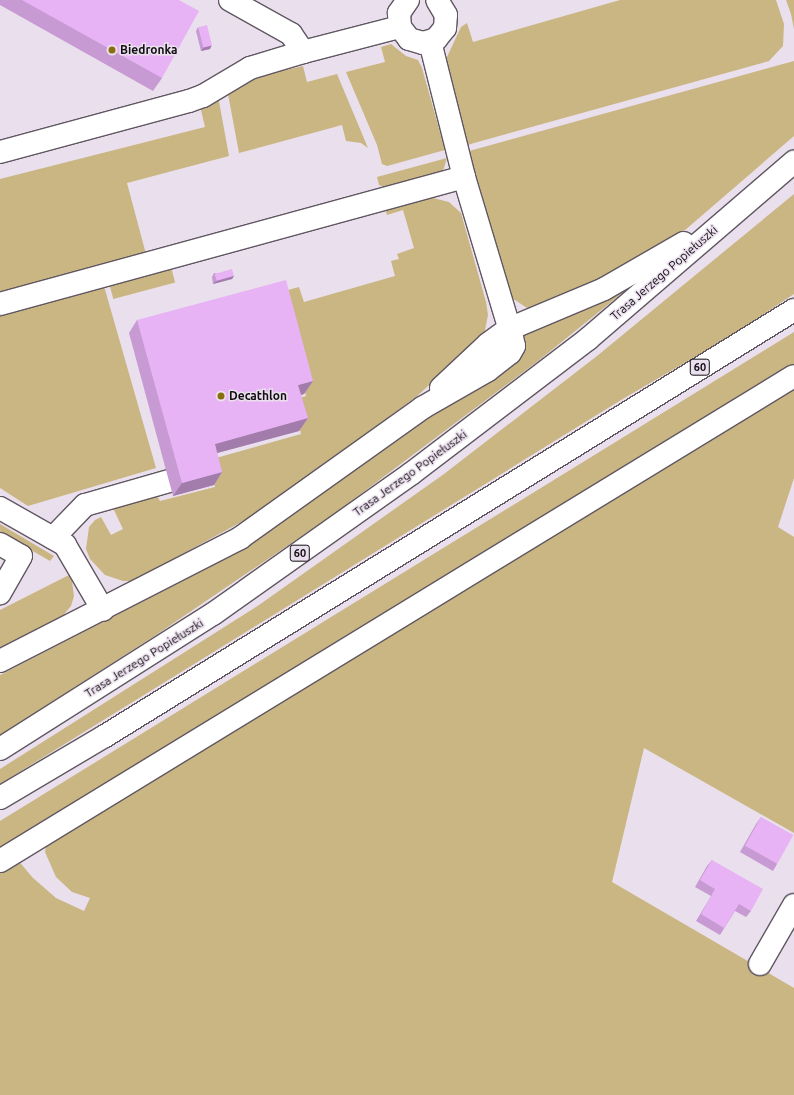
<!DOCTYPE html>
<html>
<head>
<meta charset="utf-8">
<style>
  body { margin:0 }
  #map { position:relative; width:794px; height:1095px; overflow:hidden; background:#eadfec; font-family:Ubuntu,sans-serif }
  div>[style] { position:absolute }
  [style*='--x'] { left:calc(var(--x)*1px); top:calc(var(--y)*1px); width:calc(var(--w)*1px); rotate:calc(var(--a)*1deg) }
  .green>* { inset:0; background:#c9b682; transform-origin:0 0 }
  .roads { filter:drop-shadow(1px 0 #605762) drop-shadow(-1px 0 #605762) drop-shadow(0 1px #605762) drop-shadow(0 -1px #605762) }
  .minor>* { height:22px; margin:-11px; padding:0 11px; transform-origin:11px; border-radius:11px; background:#fff }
  .major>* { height:22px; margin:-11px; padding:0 11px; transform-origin:11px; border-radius:11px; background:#fff }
  .wall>* { inset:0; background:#c89ad3 }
  .shaded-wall>* { inset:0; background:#a27dac }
  .building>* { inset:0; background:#e8b3f5; transform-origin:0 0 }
  .dots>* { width:11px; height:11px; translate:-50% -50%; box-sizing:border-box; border:2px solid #eadfec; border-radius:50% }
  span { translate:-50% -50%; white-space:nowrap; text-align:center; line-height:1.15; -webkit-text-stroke:3px #eadfec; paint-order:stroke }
  .shield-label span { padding:1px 3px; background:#eadfec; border:1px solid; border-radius:3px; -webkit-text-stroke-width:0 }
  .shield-label { font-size:11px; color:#120e13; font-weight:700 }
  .poi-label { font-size:12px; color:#120e13; font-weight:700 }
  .left { translate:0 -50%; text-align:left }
  .street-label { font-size:12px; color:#120e13 }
</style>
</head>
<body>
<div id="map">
  <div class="green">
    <div style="clip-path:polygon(620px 0,776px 0,784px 24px,783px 46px,769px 61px,467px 145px,446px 59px,461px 27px,467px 23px,473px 42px)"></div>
    <div style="clip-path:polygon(786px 0,794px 0,794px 29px,791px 14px)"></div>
    <div style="clip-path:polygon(391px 44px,406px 56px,418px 60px,422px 68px,445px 150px,387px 166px,382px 164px,377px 145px,346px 72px,385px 62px,381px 47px)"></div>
    <div style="clip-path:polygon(794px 61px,794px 136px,677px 237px,632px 266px,537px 309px,527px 308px,512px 298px,469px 151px)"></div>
    <div style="clip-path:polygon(303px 66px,307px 82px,337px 74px,368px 148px,361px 143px,346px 141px,342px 125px,239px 153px,228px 94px,233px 88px,260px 76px)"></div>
    <div style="clip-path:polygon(218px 96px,229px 156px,127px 183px,146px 254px,0 294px,0 179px,205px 127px,200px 106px)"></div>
    <div style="clip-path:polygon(447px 158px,443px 171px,386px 188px,379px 185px,377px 177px)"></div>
    <div style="clip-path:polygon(794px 194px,794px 294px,729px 337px,621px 400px,0 784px,0 769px,259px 605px,444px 474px,597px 356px)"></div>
    <div style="clip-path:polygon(433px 198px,449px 202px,461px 213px,486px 302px,488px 315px,484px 335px,416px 397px,254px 515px,133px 581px,123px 581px,105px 575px,90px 559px,86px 549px,89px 527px,95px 520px,101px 517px,111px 535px,123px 529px,113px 508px,157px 496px,160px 501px,215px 487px,209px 460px,301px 434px,292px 400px,306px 396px,293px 346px,288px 290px,299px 287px,304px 302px,395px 276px,391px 261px,399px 259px,397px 254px,414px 248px,403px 210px,387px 215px,385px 209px)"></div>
    <div style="left:171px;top:267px;width:16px;height:64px;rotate:75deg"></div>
    <div style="clip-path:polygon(628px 283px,631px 286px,538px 361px,334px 514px,156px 635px,0 735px,0 675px,241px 551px,446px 406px,522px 335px)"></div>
    <div style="clip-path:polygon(104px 286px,156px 468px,28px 506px,0 488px,0 313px)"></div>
    <div style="clip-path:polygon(794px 332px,794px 370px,0 854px,0 821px)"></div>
    <div style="clip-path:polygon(794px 383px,794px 478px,778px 527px,794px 537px,794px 833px,644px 748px,612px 882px,794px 988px,794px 1095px,0 1095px,0 868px,16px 858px,33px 878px,56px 898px,84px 911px,90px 898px,72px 892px,56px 877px,45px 852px,47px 838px)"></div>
    <div style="clip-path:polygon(0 524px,54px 556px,50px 561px,0 532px)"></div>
    <div style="clip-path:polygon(71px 574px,74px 596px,71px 606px,61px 618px,0 649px,0 610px)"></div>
  </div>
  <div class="roads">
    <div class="minor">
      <div style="--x:230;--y:0;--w:70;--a:29.1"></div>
      <div style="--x:291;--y:34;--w:22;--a:56"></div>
      <div style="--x:303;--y:52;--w:100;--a:-14.5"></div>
      <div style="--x:408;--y:0;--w:16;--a:125"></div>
      <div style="--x:399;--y:13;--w:14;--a:86"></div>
      <div style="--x:400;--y:27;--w:15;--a:53"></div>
      <div style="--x:409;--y:39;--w:15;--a:16"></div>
      <div style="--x:423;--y:43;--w:14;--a:-17"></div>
      <div style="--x:436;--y:39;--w:14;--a:-51"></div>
      <div style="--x:445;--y:28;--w:13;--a:-86"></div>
      <div style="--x:446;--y:15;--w:17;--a:-121"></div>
      <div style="--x:0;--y:152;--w:196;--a:-15.1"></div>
      <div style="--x:189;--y:101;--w:15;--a:-20"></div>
      <div style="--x:203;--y:96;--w:55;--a:-30.8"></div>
      <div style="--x:250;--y:68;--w:55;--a:-16.8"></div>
      <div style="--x:0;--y:304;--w:481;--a:-15.3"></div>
      <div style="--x:441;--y:388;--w:64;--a:-43.1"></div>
      <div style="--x:488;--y:344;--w:26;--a:-36"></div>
      <div style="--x:0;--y:508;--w:75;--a:29.6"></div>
      <div style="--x:65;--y:545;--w:75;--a:59.7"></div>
      <div style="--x:53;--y:538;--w:46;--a:-45.9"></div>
      <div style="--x:85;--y:505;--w:87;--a:-15.9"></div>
      <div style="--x:0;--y:544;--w:24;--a:30"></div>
      <div style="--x:21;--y:556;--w:43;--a:119.6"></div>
      <div style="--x:0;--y:661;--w:270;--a:-27.1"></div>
      <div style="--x:240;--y:538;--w:224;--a:-35.5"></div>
      <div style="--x:422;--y:408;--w:76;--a:-29.9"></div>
      <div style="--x:488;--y:370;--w:28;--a:-38"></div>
      <div style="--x:510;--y:353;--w:8;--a:-60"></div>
      <div style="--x:514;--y:346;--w:9;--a:-103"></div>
      <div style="--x:512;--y:337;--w:167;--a:-106.7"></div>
      <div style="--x:464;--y:177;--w:139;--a:-104.1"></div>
      <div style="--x:0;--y:861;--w:930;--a:-31.42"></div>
      <div style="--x:760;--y:964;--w:68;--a:-60"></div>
    </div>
    <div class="major">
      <div style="--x:509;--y:329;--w:103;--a:-22.8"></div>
      <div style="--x:604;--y:289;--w:92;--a:-29.9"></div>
      <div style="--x:0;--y:749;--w:252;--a:-32.4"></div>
      <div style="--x:213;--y:614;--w:244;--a:-35.3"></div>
      <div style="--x:412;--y:473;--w:221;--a:-37.3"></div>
      <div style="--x:588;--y:339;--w:272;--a:-40.7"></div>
      <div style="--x:0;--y:798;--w:122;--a:-30.6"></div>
      <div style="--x:105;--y:736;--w:810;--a:-31.73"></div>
    </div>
  </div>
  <div class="wall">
    <div style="clip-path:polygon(0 0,179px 0,162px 78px,153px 91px,0 5px)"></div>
    <div style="clip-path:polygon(198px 27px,210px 49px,201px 51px,196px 31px)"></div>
    <div style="clip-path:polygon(214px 273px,234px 276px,232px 279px,213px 284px,212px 277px)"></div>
    <div style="clip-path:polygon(137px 320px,313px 381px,304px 394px,301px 395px,308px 418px,299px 431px,217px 453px,222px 472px,214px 485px,173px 496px,129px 333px)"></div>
    <div style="clip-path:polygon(761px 817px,777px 864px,773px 871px,740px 852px,756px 824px)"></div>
    <div style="clip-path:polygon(712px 860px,751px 911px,746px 917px,735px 911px,720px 935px,696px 921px,711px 896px,695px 887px,707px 866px)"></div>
  </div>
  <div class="shaded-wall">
    <div style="clip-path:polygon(212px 45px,210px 49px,201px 51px,204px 47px)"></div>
    <div style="clip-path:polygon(234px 276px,232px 279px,213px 284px,216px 281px)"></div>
    <div style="clip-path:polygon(313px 381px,304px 394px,290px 398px,298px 385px)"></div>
    <div style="clip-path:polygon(308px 418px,299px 431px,206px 456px,215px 444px)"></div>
    <div style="clip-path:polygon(222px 472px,214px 485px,173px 496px,182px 483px)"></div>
  </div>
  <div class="building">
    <div style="clip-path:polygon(22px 0,179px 0,199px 11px,162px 78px)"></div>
    <div style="left:207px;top:25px;width:21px;height:9px;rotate:76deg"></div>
    <div style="left:232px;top:269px;width:7px;height:18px;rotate:74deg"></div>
    <div style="clip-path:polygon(286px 280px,313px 381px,298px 385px,308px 418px,215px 444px,222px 472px,182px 483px,137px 320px)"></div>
    <div style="left:761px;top:817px;width:37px;height:33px;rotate:29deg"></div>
    <div style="clip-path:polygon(712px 860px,763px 889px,751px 911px,739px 904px,724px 928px,701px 914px,715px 889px,700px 880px)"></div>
  </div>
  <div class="dots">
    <div style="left:112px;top:50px;background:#896e0f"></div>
    <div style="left:221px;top:396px;background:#896e0f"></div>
  </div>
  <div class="shield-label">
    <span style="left:700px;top:367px">60</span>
    <span style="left:300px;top:553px">60</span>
  </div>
  <div class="poi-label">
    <span class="left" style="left:120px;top:50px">Biedronka</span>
    <span class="left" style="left:229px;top:396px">Decathlon</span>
  </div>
  <div class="street-label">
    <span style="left:664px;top:273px;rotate:-41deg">Trasa Jerzego Popiełuszki</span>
    <span style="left:410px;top:473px;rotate:-36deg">Trasa Jerzego Popiełuszki</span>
    <span style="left:144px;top:658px;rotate:-32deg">Trasa Jerzego Popiełuszki</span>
  </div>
</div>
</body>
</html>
